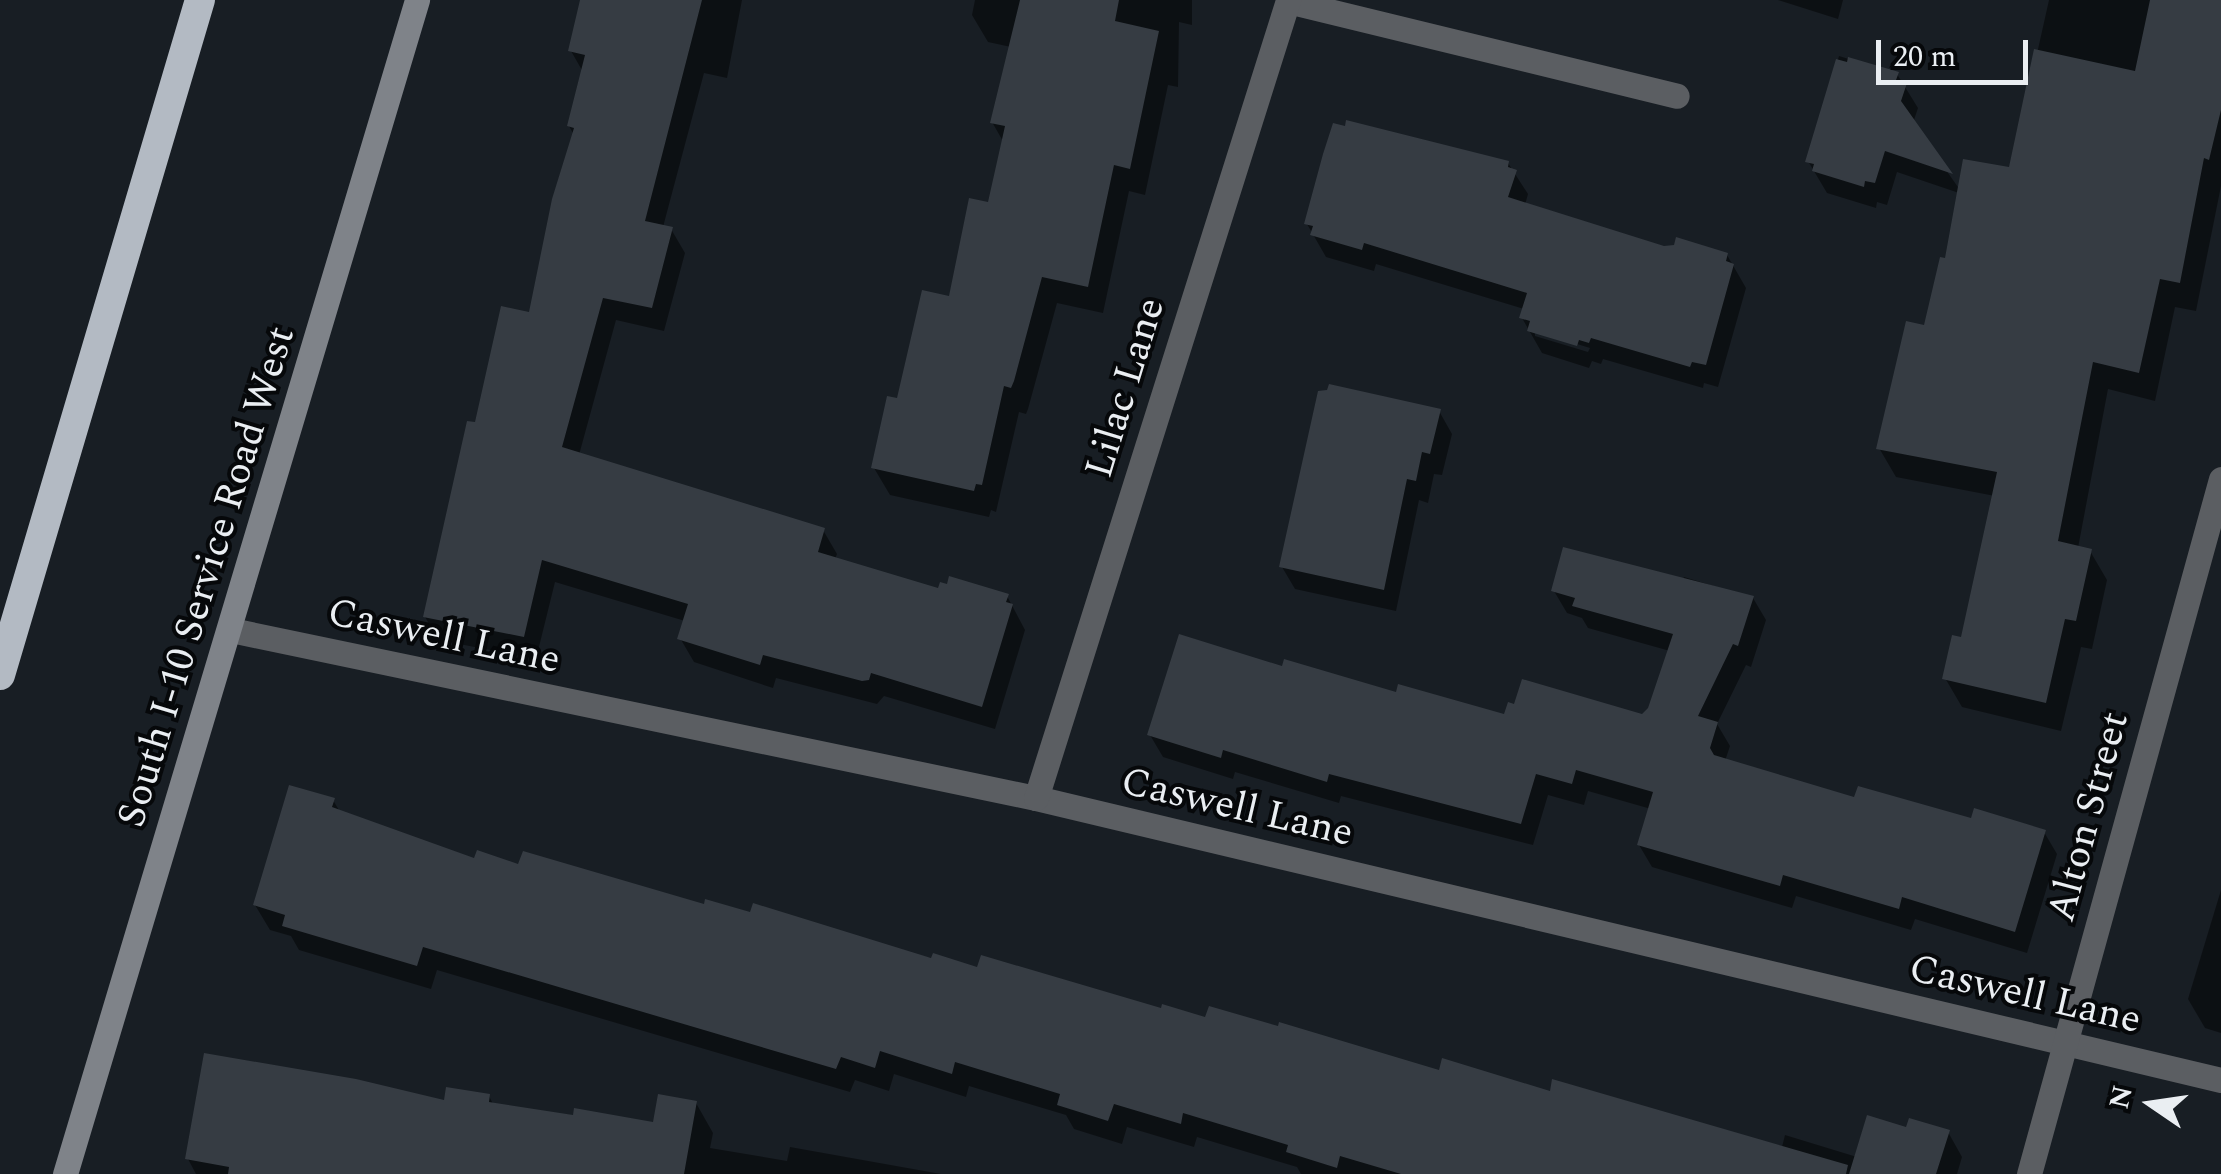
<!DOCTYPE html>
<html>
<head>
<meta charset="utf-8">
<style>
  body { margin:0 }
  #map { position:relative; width:2221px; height:1174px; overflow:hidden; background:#181e24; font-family:Spectral,serif }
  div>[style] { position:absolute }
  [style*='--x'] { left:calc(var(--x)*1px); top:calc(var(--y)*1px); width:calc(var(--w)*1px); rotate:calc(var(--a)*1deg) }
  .shadow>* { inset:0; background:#0007 }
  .building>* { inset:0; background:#363c43 }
  .street>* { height:25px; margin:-12.5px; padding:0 12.5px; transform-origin:12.5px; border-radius:12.5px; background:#5b5e62 }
  .secondary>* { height:25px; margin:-12.5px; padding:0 12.5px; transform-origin:12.5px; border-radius:12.5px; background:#7f8389 }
  .highway>* { height:30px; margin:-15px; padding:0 15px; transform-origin:15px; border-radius:15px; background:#b3bac3 }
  span { translate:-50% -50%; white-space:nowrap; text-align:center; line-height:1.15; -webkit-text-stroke:8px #06080a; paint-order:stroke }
  .street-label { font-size:40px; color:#eaeef2 }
  .north { position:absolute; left:2101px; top:1054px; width:100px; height:100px; -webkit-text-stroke:8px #06080a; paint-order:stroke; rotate:283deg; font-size:28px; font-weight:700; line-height:40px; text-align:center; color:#eaeef2 }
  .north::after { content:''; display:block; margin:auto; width:35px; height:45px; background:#eaeef2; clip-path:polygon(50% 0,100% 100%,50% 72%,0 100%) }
  .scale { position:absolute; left:1876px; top:40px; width:152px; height:45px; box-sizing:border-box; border:5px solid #eaeef2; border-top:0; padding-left:12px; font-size:30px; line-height:35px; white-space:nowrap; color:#eaeef2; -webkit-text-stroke:8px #06080a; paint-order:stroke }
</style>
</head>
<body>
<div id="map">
  <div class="shadow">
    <div style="clip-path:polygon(583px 0,742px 0,727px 78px,704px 73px,663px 227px,671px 229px,685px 253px,664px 331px,616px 320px,579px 455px,823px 530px,837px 554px,835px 559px,940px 591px,1007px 596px,1025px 630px,995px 729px,884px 696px,877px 704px,776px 678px,773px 688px,694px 662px,680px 638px,685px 621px,555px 582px,536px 659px,439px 640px,425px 617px,476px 425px,530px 315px,574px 135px,569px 126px,583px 72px,571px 51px)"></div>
    <div style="clip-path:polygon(975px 0,1192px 0,1192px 25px,1179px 22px,1178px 87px,1168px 85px,1145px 195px,1129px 191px,1103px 313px,1057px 303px,1028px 409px,1026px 414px,1019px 412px,996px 512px,991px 510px,989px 517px,890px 495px,874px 468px,899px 401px,951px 299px,990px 205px,1004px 143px,992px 122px,1011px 47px,988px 42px,972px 15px)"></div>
    <div style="clip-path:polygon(1778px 0,1843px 0,1838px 19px)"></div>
    <div style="clip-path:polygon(2049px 0,2221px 0,2221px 186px,2196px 311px,2175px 307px,2155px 401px,2108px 389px,2078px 548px,2090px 551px,2107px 580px,2092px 649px,2081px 647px,2061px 731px,1962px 707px,1945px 678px,1963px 640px,1995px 496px,1896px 477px,1879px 448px,1926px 328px,1947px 261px,1959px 193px,1897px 172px,1887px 205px,1877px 202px,1876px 208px,1827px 193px,1808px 161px,1839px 56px,1897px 74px,1918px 108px,1913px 123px,1960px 190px,2011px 170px)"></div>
    <div style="clip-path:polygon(evenodd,1508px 163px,1528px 194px,1525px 205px,1664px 248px,1727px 255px,1746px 288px,1718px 387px,1704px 383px,1703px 388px,1603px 359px,1601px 364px,1592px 361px,1589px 368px,1542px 353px,1522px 318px,1524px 309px,1376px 264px,1374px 271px,1326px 257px,1307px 224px,1508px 163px,1535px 331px,1590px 348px,1588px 352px,1535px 336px,1535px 331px)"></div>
    <div style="clip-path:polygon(1439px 411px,1452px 434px,1442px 475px,1434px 474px,1428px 503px,1419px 500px,1396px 611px,1295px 589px,1282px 567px)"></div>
    <div style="clip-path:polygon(1684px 577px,1753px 598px,1766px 620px,1751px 667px,1746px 665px,1717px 724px,1730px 746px,1725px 761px,1856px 800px,2044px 832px,2057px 854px,2027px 953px,1915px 919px,1911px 930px,1796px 896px,1792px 908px,1652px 867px,1639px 845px,1651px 809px,1588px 791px,1584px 805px,1548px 795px,1533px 845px,1341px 796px,1339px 803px,1235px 772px,1233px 779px,1163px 757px,1150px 735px,1283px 669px,1506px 717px,1643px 717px,1650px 710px,1670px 651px,1588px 628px,1582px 618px,1567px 613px,1554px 591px,1682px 582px)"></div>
    <div style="clip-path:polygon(333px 800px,340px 812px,476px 861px,705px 907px,1440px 1073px,1782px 1147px,1785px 1135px,1857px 1157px,1908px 1130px,1948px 1132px,1962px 1157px,1957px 1174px,1301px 1174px,1297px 1167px,1197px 1137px,1194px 1147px,1127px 1127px,1122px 1144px,1074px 1129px,1066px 1115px,969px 1086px,966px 1097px,894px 1074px,889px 1091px,855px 1080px,850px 1092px,437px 970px,431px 989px,299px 950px,291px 936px,270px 930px,255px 905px)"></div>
    <div style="clip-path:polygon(2221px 890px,2221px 1033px,2205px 1028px,2188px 999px)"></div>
    <div style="clip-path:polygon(489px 1096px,494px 1106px,656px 1125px,696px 1103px,713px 1133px,710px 1148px,787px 1161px,790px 1147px,941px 1174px,196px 1174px,188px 1159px)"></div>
  </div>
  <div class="building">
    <div style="clip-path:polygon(580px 0,702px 0,645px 221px,673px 227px,652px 308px,603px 298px,562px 447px,825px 528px,818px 552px,938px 588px,940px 582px,947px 584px,949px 576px,1009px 594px,1006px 602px,1013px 604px,982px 707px,871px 673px,869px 680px,862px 681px,763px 655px,760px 665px,677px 639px,688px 604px,542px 560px,524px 637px,423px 617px,467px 421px,475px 422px,501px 306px,529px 312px,552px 199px,574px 128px,567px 126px,585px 55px,568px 51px)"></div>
    <div style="clip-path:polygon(1020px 0,1119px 0,1115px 21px,1159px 31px,1130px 169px,1114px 165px,1088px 287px,1042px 277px,1014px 381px,1011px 388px,1004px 386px,982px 485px,976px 484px,974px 491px,871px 468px,887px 396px,897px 398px,922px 290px,949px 296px,969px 198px,988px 202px,1005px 126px,990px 123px)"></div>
    <div style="clip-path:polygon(2150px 0,2221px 0,2221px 110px,2209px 160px,2204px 158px,2180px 283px,2160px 279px,2139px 373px,2093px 362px,2058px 541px,2092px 549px,2076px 621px,2065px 619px,2046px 703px,1942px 679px,1952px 635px,1961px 637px,1997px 472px,1876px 449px,1906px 321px,1924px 325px,1940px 257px,1945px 258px,1963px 159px,2009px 167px,2034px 49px,2135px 71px)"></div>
    <div style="clip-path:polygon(1848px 57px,1899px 72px,1896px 80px,1907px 83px,1901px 101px,1953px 174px,1885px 151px,1875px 183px,1865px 181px,1864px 187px,1812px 171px,1814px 164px,1805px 162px,1836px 59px,1847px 62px)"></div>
    <div style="clip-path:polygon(1346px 120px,1509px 161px,1508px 167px,1517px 170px,1508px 197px,1664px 246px,1674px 245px,1676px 237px,1728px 253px,1726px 261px,1734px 264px,1706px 365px,1692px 362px,1690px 367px,1591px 338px,1589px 343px,1579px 340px,1577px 346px,1527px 331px,1530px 321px,1519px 318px,1527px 293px,1364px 243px,1362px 250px,1310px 235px,1313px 226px,1304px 224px,1323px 154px,1333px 123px,1345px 126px)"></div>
    <div style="clip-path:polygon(1329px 384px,1441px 409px,1430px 454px,1422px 452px,1416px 481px,1407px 479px,1384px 590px,1279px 567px,1318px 391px,1327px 390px)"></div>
    <div style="clip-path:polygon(1563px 547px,1754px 596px,1738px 646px,1733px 644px,1698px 716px,1718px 722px,1710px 748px,1714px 755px,1854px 797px,1858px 786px,1971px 818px,1974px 808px,2046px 830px,2015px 932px,1902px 897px,1899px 909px,1783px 875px,1780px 886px,1637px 845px,1653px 792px,1576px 770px,1572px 784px,1536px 774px,1521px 824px,1329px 774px,1327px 782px,1223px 750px,1221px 758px,1147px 735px,1179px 634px,1282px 666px,1284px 659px,1396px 692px,1398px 684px,1504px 714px,1508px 702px,1514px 704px,1522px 679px,1642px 714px,1648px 708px,1673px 634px,1572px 606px,1575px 598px,1551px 591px)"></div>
    <div style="clip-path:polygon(289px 785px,335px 798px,332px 807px,474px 858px,477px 850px,518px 864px,523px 851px,704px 904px,705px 899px,750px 912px,753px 903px,931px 958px,933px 953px,977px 967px,981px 955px,1161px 1008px,1162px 1004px,1205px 1017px,1209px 1006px,1278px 1026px,1279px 1022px,1439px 1070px,1442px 1058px,1550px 1091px,1552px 1079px,1848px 1165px,1846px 1174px,1401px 1174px,1340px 1156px,1337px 1168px,1286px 1152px,1288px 1145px,1183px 1113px,1181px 1124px,1114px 1104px,1108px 1121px,1057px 1105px,1060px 1094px,955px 1062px,952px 1074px,880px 1051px,875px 1068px,841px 1057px,836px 1069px,423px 947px,417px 966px,282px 926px,285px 915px,253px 905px)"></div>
    <div style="clip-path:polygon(204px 1053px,356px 1079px,444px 1100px,446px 1087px,490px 1094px,489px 1102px,573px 1115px,574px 1108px,653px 1122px,658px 1094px,697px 1101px,684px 1174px,228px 1174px,229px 1167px,185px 1159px)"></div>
    <div style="clip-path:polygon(1867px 1115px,1906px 1127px,1909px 1118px,1950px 1130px,1936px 1174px,1849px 1174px)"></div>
  </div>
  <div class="street">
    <div style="--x:1288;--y:1;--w:400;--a:13.7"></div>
    <div style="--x:231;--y:630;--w:822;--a:11.79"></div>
    <div style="--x:1036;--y:798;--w:1218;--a:13.39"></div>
    <div style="--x:1036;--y:798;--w:837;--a:-72.47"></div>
    <div style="--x:2029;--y:1174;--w:721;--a:-74.56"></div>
  </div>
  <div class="secondary">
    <div style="--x:65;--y:1174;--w:1226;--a:-73.31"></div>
  </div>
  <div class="highway">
    <div style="--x:0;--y:675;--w:704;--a:-73.5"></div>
  </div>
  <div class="street-label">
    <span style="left:1126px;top:388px;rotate:-73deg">Lilac Lane</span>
    <span style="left:207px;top:577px;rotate:-73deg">South I-10 Service Road West</span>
    <span style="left:444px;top:637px;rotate:12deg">Caswell Lane</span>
    <span style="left:1237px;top:808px;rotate:13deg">Caswell Lane</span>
    <span style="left:2089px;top:817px;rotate:-75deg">Alton Street</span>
    <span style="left:2025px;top:995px;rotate:13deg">Caswell Lane</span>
  </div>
  <div class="north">N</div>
  <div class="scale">20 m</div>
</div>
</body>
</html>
